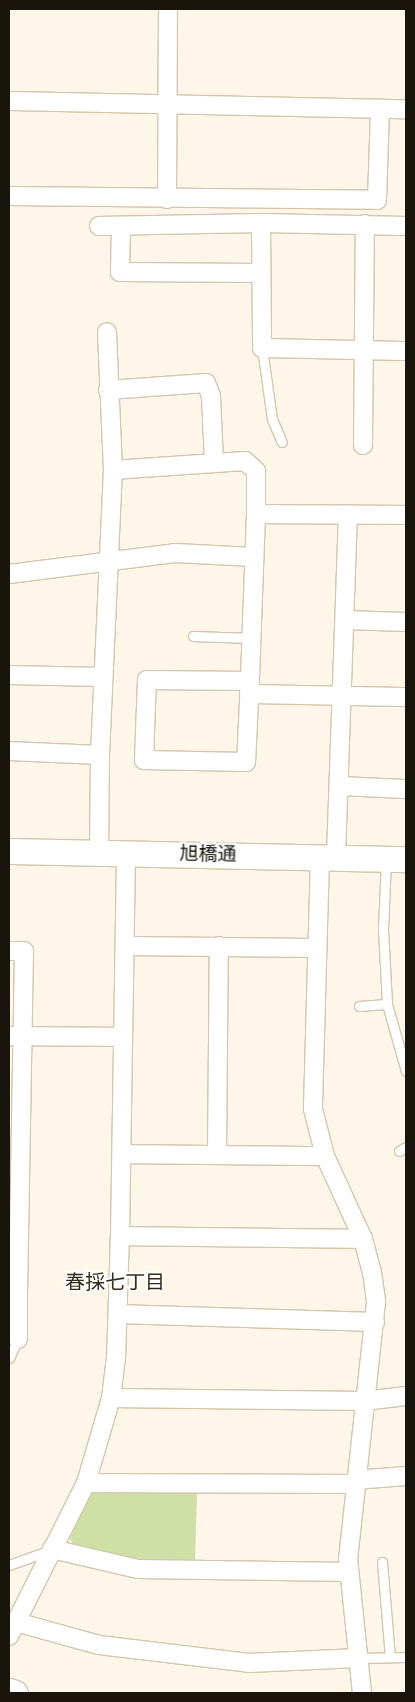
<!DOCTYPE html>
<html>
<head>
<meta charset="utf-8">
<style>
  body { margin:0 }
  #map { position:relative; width:415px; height:1702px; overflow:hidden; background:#fef6e8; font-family:"Space Grotesk","Noto Sans JP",sans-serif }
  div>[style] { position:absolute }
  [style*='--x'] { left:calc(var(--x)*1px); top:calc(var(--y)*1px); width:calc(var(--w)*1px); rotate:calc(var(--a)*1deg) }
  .green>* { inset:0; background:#cee0a6 }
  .roads { filter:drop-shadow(1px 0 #d3c6ae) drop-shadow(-1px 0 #d3c6ae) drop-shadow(0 1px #d3c6ae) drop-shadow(0 -1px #d3c6ae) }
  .lane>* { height:9px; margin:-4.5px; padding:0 4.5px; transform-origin:4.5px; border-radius:4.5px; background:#fff }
  .street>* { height:18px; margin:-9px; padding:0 9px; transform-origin:9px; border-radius:9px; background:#fff }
  .secondary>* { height:25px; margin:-12.5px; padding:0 12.5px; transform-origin:12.5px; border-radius:12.5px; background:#fff }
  span { translate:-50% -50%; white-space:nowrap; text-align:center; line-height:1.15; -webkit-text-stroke:4.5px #fff; paint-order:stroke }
  .street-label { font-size:19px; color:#19150c }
  .neighbourhood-label { font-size:20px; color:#352b17 }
  .frame { position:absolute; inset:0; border:10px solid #19150c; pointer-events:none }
</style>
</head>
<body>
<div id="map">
  <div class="green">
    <div style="clip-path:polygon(97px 1489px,197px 1493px,195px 1560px,141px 1559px,77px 1550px,70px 1539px,86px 1497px)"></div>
  </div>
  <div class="roads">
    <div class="lane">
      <div style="--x:262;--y:348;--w:72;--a:82"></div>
      <div style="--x:272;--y:419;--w:25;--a:67"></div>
      <div style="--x:193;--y:636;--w:58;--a:2"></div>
      <div style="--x:386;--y:860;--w:69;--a:92.5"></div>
      <div style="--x:383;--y:929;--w:75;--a:86.9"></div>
      <div style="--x:387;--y:1004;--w:70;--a:74.2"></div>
      <div style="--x:359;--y:1006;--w:28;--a:-4"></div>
      <div style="--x:399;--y:1151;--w:8;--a:-30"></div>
      <div style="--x:9;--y:1358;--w:21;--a:-65"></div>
      <div style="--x:382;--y:1562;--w:95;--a:85.2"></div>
      <div style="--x:9;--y:1565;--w:45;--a:-19.7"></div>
      <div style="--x:359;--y:1658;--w:47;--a:-1.2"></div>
    </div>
    <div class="street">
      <div style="--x:9;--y:101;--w:397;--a:1.2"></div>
      <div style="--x:9;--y:196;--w:368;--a:0.6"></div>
      <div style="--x:377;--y:200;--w:91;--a:-88.1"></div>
      <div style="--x:167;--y:199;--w:190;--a:-89.7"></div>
      <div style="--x:261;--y:223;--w:125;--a:89.5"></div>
      <div style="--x:262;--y:348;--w:144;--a:1.2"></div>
      <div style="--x:99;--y:226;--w:162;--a:-1.1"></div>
      <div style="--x:261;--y:223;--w:145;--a:1.2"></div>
      <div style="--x:121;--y:227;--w:45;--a:91.3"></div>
      <div style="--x:120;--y:272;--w:139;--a:0.4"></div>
      <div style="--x:108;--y:390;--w:98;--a:-4.1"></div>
      <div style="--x:206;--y:383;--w:14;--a:69"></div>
      <div style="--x:211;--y:396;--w:66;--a:87.4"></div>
      <div style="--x:363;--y:445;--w:221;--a:-89.5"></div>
      <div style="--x:113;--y:470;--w:132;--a:-3.9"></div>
      <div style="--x:245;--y:461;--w:15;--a:42"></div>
      <div style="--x:256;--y:471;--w:43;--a:90"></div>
      <div style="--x:256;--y:514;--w:167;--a:92.1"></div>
      <div style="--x:250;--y:681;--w:81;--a:92.8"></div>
      <div style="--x:246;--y:762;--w:102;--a:-178.9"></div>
      <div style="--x:144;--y:760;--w:80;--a:-87.9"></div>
      <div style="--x:147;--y:680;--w:103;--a:0.6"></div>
      <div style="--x:256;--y:514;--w:150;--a:0.4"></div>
      <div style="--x:9;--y:574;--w:167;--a:-7.2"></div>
      <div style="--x:175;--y:553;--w:79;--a:2.9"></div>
      <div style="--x:345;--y:620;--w:61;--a:1.9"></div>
      <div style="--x:9;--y:675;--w:93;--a:1.2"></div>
      <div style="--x:249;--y:694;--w:157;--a:1.1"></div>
      <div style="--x:9;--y:751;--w:91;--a:2.5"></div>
      <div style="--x:100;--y:755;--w:285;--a:-87.4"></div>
      <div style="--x:113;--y:470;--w:138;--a:-92.5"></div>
      <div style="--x:339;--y:786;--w:67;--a:2.6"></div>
      <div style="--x:99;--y:852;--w:97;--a:-89.4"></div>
      <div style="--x:320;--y:856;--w:253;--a:91.6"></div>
      <div style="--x:313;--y:1109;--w:49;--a:75.7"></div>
      <div style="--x:325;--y:1156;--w:91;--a:65.4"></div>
      <div style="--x:363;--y:1239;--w:34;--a:75"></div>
      <div style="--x:372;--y:1272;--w:30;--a:82"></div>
      <div style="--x:376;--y:1302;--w:258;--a:96.2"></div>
      <div style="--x:348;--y:1558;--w:136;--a:84.1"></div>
      <div style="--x:336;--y:856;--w:342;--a:-88"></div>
      <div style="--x:126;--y:946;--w:190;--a:0.6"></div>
      <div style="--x:9;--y:951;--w:15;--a:0"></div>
      <div style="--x:24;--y:951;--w:346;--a:91"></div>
      <div style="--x:18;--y:1297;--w:9;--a:-174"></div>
      <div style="--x:9;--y:1036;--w:113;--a:0.5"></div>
      <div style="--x:122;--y:1154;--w:203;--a:0.6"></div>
      <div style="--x:217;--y:1155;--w:209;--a:-89.5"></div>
      <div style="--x:120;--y:1236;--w:243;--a:0.7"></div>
      <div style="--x:118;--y:1314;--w:257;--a:1.8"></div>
      <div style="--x:18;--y:1339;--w:42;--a:-90"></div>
      <div style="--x:111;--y:1398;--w:253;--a:0.7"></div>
      <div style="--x:364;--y:1401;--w:42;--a:-6.8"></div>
      <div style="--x:355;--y:1480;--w:51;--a:-4.5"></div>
      <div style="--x:86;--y:1483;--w:269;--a:0.2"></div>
      <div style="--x:52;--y:1549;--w:88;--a:13.1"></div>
      <div style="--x:138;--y:1569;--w:211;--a:0.8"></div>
      <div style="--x:16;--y:1622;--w:86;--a:15.5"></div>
      <div style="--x:99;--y:1645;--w:151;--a:6.8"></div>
      <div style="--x:249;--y:1663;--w:110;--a:-2.6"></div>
      <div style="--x:9;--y:1636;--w:171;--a:-63.3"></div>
      <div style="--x:86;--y:1483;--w:89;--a:-73.6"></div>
      <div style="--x:111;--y:1398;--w:38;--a:-83"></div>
      <div style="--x:116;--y:1360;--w:124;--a:-88.2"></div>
      <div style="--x:120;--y:1236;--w:383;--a:-89.1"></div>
    </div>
    <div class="secondary">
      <div style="--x:9;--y:851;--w:397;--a:1.2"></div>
      <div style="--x:9;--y:1691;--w:6;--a:18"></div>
    </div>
  </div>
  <div class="street-label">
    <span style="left:208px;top:854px;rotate:1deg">旭橋通</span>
  </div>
  <div class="neighbourhood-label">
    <span style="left:115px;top:1282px">春採七丁目</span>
  </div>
  <div class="frame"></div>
</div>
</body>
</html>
